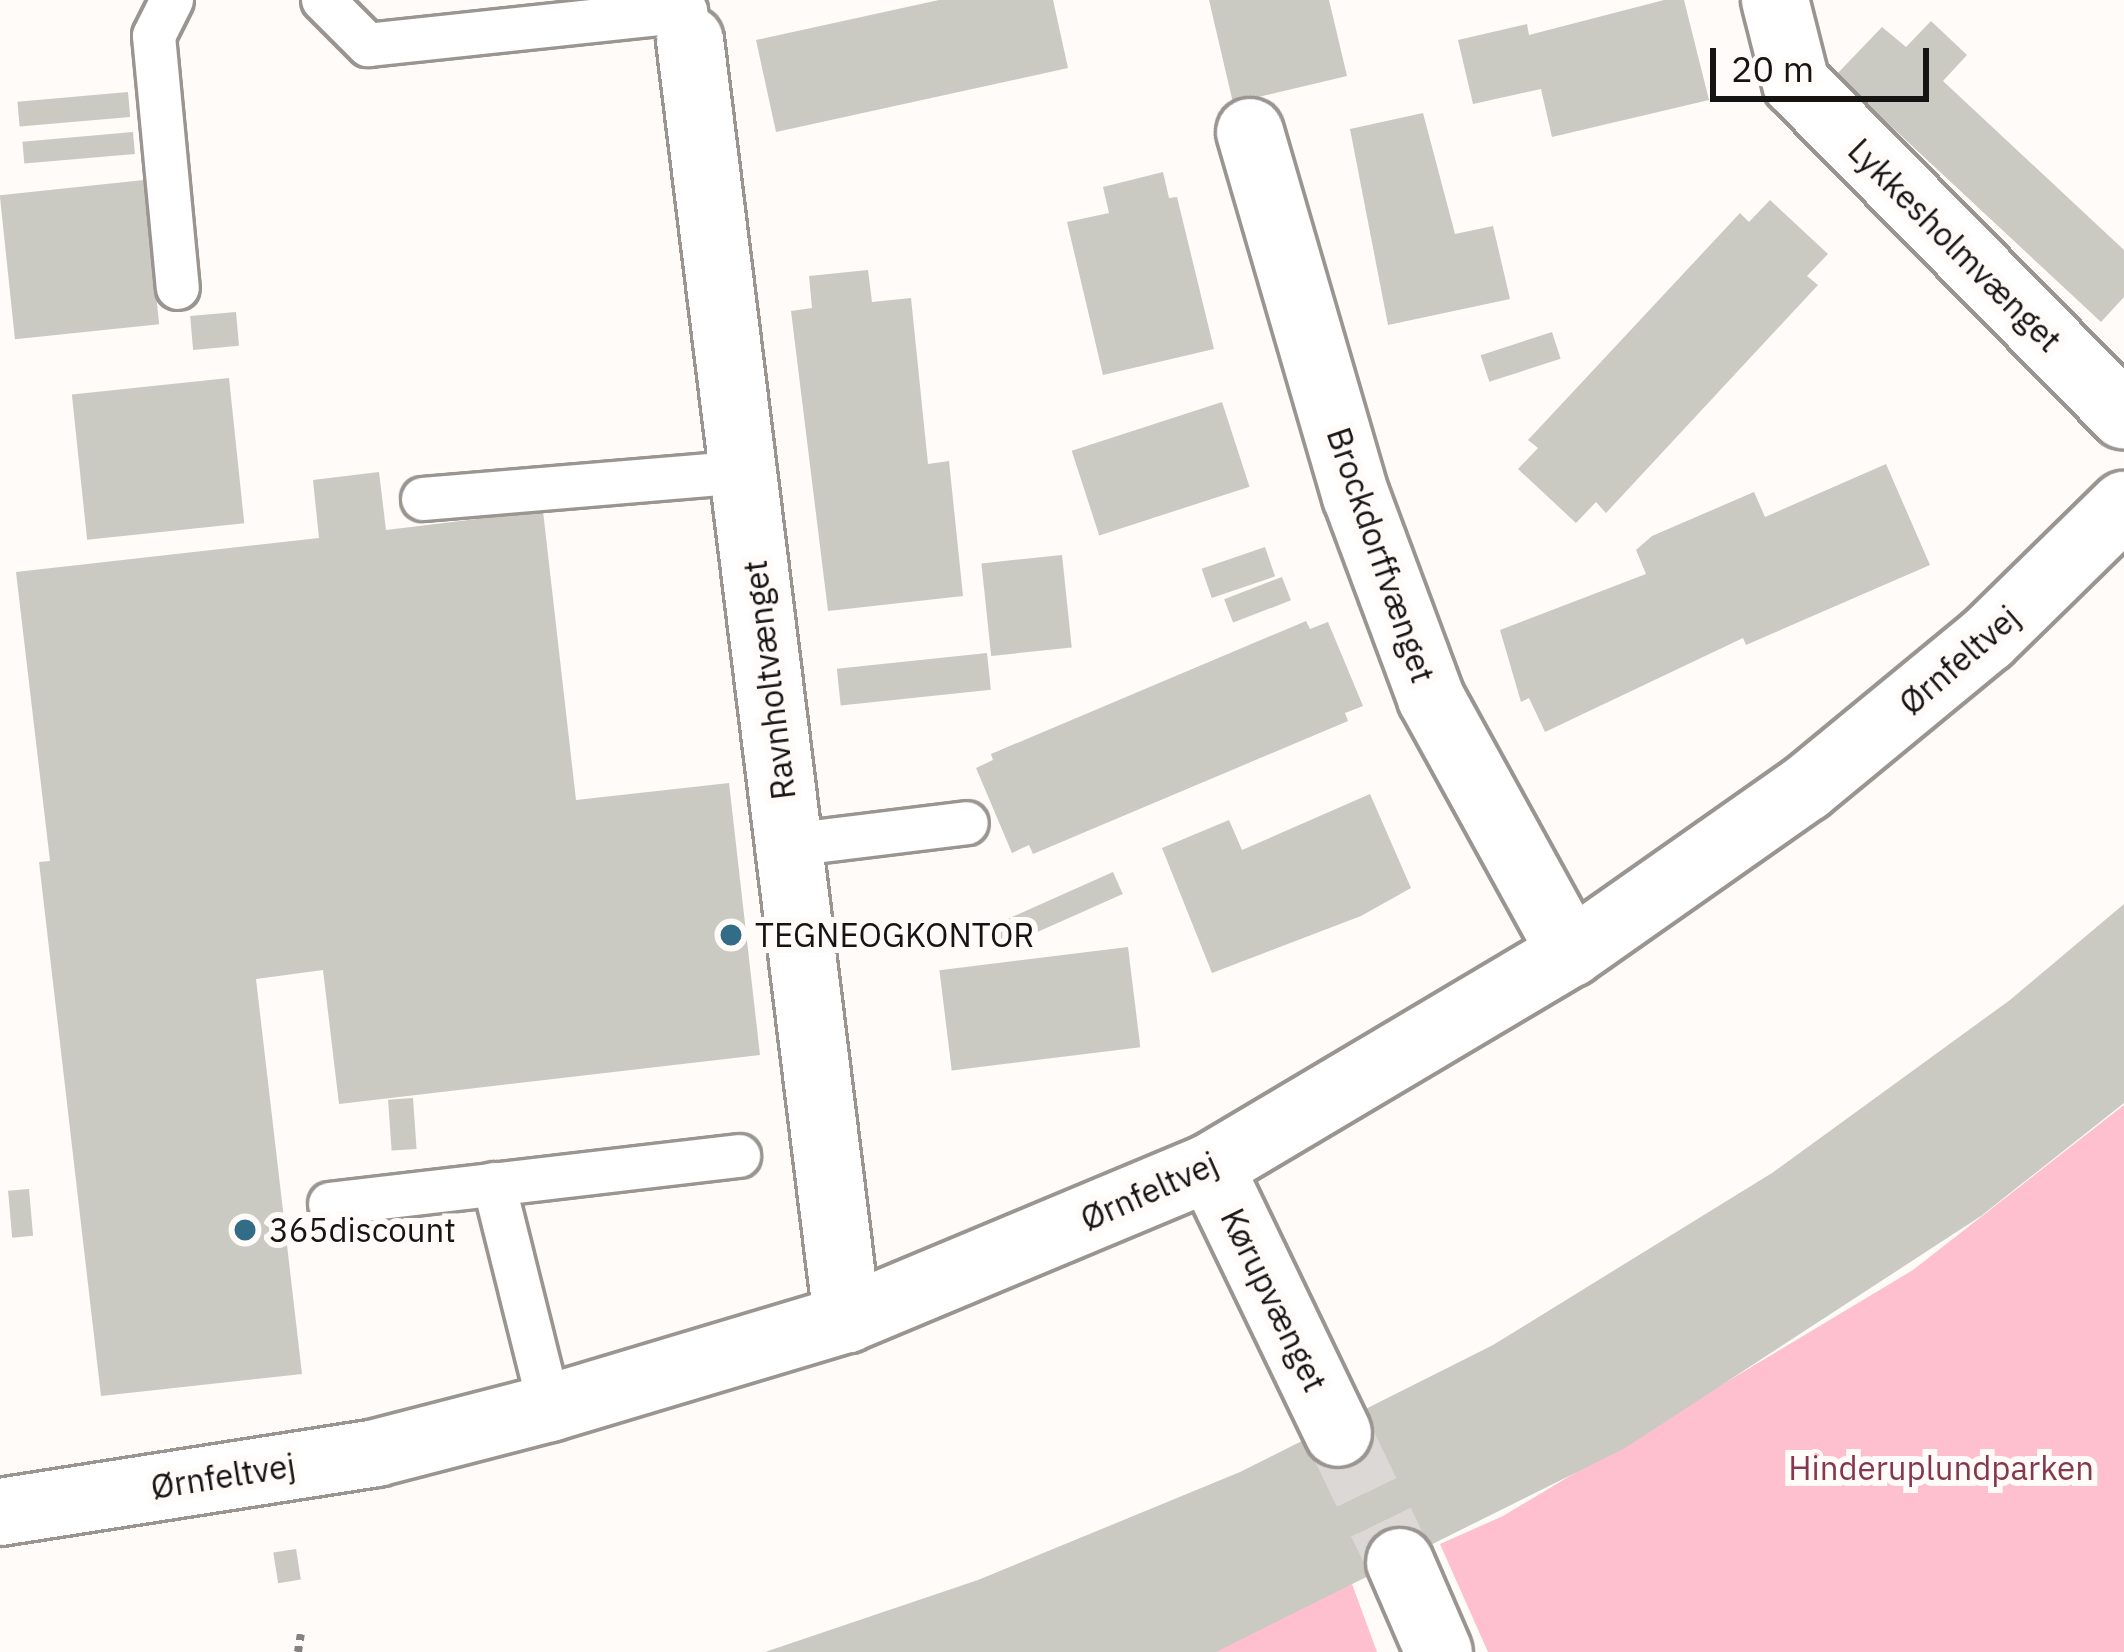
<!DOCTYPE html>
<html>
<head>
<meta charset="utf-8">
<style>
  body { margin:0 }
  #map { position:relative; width:2124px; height:1652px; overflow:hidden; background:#fefbf8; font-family:"IBM Plex Sans",sans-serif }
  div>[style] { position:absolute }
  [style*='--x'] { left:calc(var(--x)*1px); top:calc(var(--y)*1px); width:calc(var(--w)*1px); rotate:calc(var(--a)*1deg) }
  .green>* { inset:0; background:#febfce }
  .building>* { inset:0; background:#cac9c2; transform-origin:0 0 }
  .minor-tunnel>* { height:66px; margin-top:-33px; transform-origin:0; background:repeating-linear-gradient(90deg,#dbd8d6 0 66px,transparent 0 99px) }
  .path>* { height:8px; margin-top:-4px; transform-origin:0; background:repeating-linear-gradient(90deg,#848280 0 6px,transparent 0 12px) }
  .roads { filter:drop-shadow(3px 0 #9a9590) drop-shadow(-3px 0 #9a9590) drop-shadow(0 3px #9a9590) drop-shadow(0 -3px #9a9590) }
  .service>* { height:42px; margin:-21px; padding:0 21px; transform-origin:21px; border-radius:21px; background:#fff }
  .minor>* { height:66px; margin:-33px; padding:0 33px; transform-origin:33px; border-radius:33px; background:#fff }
  .dots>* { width:33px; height:33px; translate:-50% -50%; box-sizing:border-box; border:6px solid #fefbf8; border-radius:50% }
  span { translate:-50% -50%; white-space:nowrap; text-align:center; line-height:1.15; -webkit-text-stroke:12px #fefbf8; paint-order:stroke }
  .street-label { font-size:33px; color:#161412 }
  .poi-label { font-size:33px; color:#161412 }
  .left { translate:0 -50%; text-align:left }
  .park-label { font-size:33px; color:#85374f }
  .scale { position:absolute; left:1710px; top:48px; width:219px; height:54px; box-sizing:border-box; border:6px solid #161412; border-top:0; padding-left:15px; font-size:36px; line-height:42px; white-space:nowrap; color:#161412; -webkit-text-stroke:9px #fefbf8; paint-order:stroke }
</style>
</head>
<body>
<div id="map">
  <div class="green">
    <div style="clip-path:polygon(2124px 1105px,2124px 1652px,1488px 1652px,1440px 1544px,1503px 1516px,1913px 1270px)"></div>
    <div style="clip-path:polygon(1352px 1584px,1377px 1652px,1178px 1652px)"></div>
  </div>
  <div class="building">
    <div style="clip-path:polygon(939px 0,1053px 0,1068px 68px,776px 132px,756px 40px)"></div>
    <div style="clip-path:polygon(1209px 0,1329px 0,1347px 76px,1233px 103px)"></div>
    <div style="clip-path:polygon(1664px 0,1684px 0,1709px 100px,1552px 137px,1541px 89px,1473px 104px,1458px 40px,1527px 24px,1529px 35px)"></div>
    <div style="clip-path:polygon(1931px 21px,1967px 55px,1943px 81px,2124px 250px,2124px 297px,2101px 322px,1836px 75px,1882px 27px,1906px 47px)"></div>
    <div style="left:128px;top:92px;width:25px;height:111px;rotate:85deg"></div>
    <div style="clip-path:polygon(1423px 113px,1455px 234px,1493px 226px,1510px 299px,1388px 325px,1350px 129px)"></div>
    <div style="left:133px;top:132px;width:22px;height:111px;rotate:85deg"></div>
    <div style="clip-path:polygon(1163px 172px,1169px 198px,1177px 197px,1214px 349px,1103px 375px,1067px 222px,1109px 213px,1103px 187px)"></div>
    <div style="left:144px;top:180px;width:145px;height:145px;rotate:84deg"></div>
    <div style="clip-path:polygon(1770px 200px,1828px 254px,1807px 276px,1818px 285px,1606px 513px,1596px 502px,1576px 523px,1518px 469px,1538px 448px,1528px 440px,1740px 213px,1749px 222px)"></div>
    <div style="clip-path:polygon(868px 270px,872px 302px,911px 298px,928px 464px,949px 461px,963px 596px,828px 611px,791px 311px,812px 308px,809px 276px)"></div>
    <div style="left:236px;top:312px;width:34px;height:46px;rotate:85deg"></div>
    <div style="left:1552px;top:332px;width:28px;height:75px;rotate:72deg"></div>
    <div style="left:229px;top:378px;width:146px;height:158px;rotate:84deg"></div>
    <div style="left:1222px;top:402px;width:89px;height:158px;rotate:72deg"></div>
    <div style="clip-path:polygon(1886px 464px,1930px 565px,1746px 645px,1743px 638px,1545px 732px,1529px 698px,1521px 702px,1500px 630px,1646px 574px,1636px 550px,1652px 536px,1754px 492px,1765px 517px)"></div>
    <div style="clip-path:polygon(379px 472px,386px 530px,543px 511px,576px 800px,729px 783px,760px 1055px,339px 1104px,323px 970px,256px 979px,302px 1374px,101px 1396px,39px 862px,50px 861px,16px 572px,319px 538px,313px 480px)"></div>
    <div style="left:1265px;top:547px;width:31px;height:67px;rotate:71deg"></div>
    <div style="left:1062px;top:555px;width:93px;height:81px;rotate:84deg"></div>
    <div style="left:1282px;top:577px;width:25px;height:62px;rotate:69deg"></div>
    <div style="clip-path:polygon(1306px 621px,1310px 629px,1328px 622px,1363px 706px,1345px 713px,1348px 721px,1033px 854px,1029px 845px,1012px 853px,976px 768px,993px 760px,991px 754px)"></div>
    <div style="left:987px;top:653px;width:37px;height:151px;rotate:84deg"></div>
    <div style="clip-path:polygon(1370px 794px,1411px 888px,1361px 916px,1212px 973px,1162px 848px,1229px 820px,1242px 850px)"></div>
    <div style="left:1113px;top:872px;width:24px;height:131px;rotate:66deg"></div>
    <div style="clip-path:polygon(2124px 904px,2124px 1103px,1981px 1216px,1625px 1448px,1216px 1652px,765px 1652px,978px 1580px,1240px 1472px,1493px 1345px,1772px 1173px,2010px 1000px)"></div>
    <div style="left:1128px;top:947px;width:101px;height:190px;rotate:83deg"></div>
    <div style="left:413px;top:1098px;width:51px;height:25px;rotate:86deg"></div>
    <div style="left:29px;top:1189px;width:47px;height:21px;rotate:85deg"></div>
    <div style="left:296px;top:1549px;width:31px;height:23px;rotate:81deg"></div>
  </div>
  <div class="minor-tunnel">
    <div style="--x:1338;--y:1433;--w:143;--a:64.3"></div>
  </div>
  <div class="path">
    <div style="--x:298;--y:1652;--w:18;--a:-81"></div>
  </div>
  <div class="roads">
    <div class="service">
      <div style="--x:172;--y:0;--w:40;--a:116.6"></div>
      <div style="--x:154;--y:36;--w:253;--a:84.6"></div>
      <div style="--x:323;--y:0;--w:64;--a:45"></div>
      <div style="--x:368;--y:45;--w:320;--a:-6.1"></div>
      <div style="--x:686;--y:11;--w:29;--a:82"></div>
      <div style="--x:423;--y:499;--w:321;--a:-4.8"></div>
      <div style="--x:789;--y:845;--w:179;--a:-7"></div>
      <div style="--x:494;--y:1184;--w:231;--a:76"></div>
      <div style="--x:330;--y:1204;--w:412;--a:-6.7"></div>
    </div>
    <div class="minor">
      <div style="--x:1775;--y:0;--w:86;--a:75.8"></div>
      <div style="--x:1796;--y:83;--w:467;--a:45.4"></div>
      <div style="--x:690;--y:40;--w:1289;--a:83"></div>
      <div style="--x:1250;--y:132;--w:379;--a:73.8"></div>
      <div style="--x:1356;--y:496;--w:215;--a:69.6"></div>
      <div style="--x:1431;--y:698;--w:291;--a:61.2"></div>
      <div style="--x:1210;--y:1167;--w:295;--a:64.3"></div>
      <div style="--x:0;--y:1512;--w:381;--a:-8.9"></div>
      <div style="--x:376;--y:1453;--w:180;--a:-14.5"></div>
      <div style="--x:550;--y:1408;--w:310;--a:-16.7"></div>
      <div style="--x:847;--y:1319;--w:394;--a:-22.7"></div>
      <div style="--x:1210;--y:1167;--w:420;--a:-30.7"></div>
      <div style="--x:1571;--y:953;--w:287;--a:-35.1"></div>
      <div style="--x:1806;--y:788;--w:234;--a:-39.5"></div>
      <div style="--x:1987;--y:639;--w:192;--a:-44.4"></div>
      <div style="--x:1400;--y:1562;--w:98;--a:66.6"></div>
    </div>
  </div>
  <div class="dots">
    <div style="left:731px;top:935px;background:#336c86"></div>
    <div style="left:245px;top:1230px;background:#336c86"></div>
  </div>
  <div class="street-label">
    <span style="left:1955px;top:245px;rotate:45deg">Lykkesholmvænget</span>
    <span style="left:1381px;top:555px;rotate:71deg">Brockdorffvænget</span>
    <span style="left:1959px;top:660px;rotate:-41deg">Ørnfeltvej</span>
    <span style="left:769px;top:680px;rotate:-97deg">Ravnholtvænget</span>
    <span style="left:1149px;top:1191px;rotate:-24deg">Ørnfeltvej</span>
    <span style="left:1274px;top:1300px;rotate:64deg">Kørupvænget</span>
    <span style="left:223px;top:1476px;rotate:-9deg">Ørnfeltvej</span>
  </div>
  <div class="poi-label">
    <span class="left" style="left:755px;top:935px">TEGNEOGKONTOR</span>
    <span class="left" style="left:269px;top:1230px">365discount</span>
  </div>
  <div class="park-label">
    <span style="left:1941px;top:1468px">Hinderuplundparken</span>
  </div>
  <div class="scale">20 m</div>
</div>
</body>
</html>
